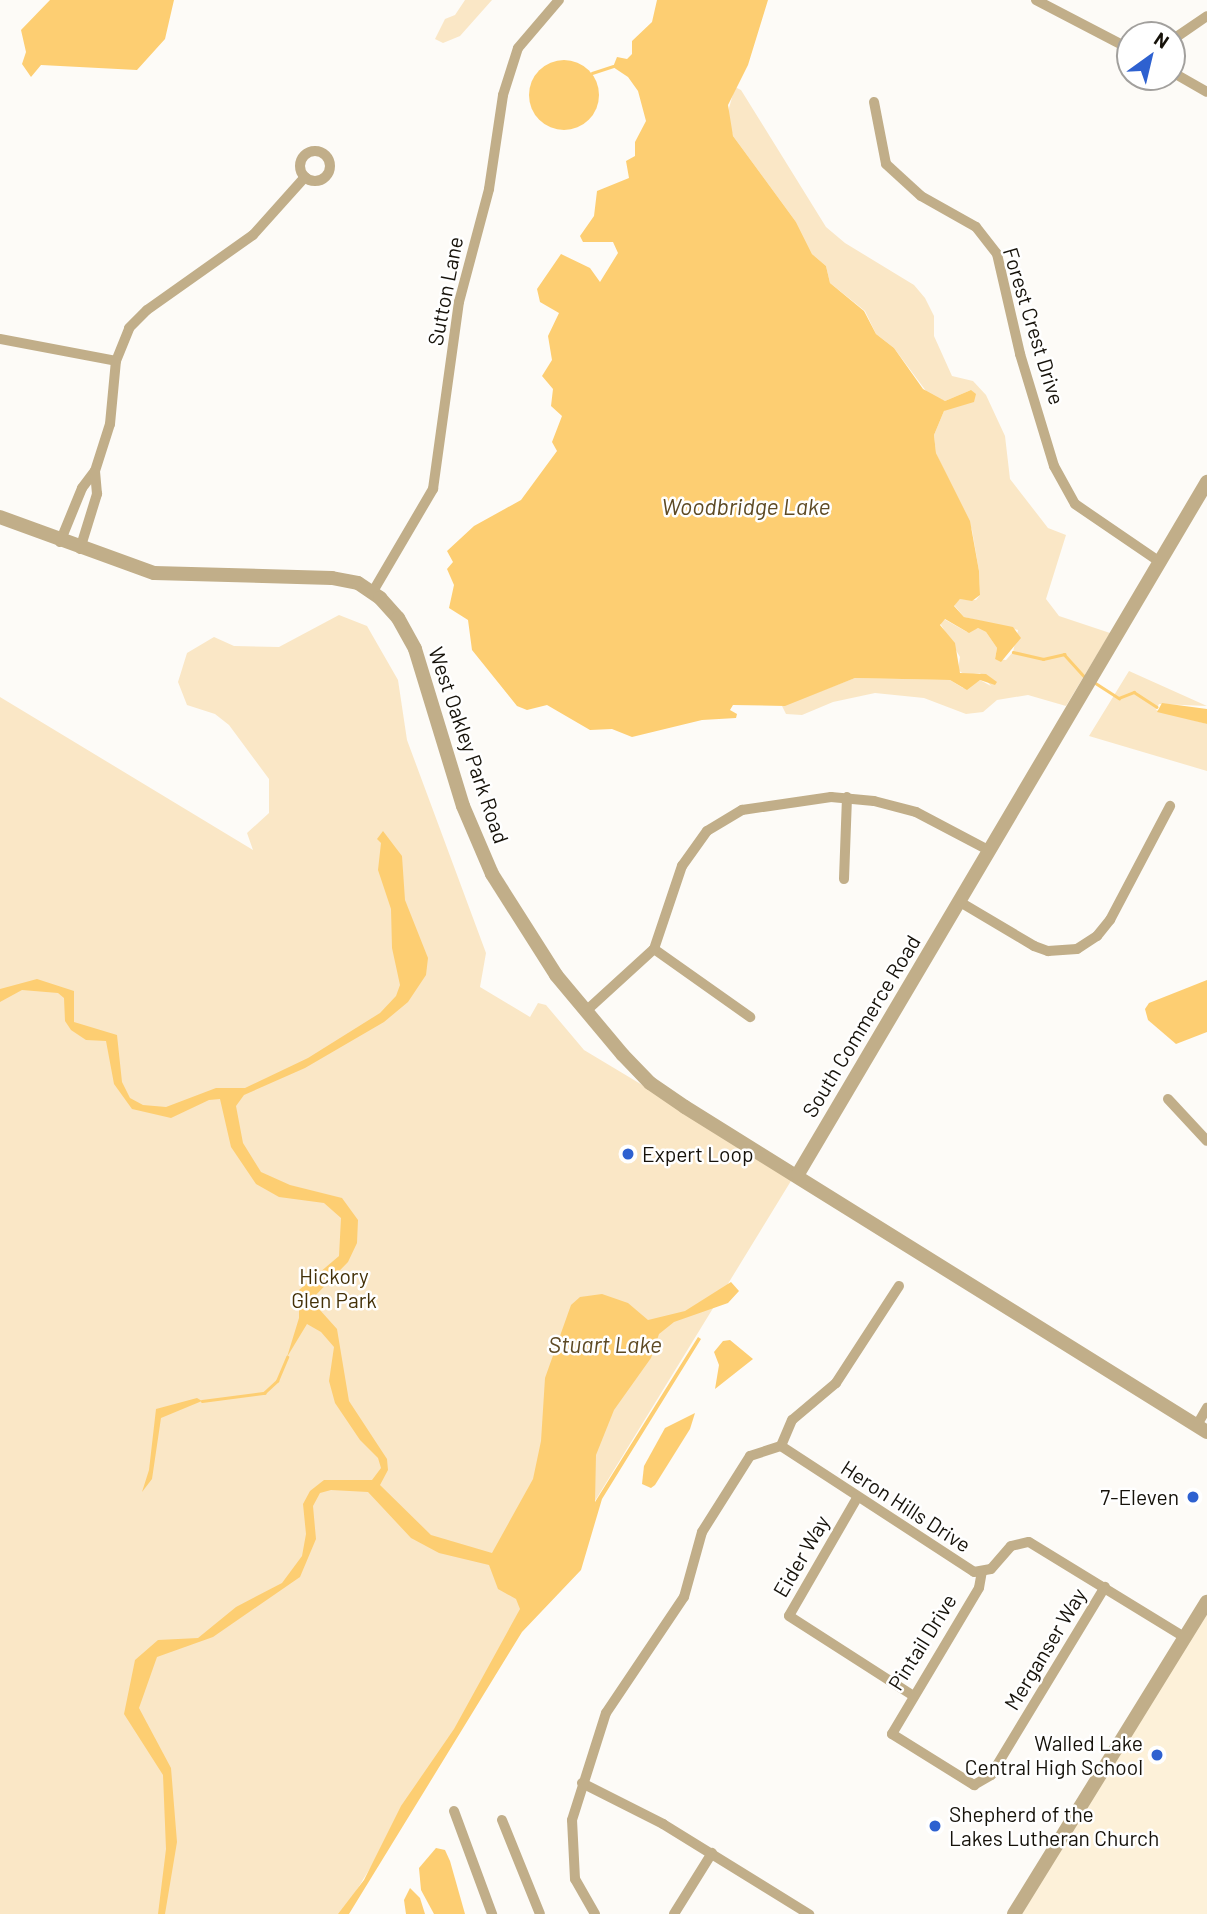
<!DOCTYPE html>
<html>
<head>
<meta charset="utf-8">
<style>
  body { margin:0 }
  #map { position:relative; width:1207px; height:1914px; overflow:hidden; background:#fdfbf7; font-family:Barlow,sans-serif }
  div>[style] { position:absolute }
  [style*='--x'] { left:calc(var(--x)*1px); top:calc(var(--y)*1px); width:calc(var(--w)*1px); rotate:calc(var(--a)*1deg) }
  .built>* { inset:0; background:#fdf1d9 }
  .green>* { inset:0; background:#fae7c6 }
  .water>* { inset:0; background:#fdce72 }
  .round { border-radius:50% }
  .stream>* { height:2.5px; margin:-1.25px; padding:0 1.25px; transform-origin:1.25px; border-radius:1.25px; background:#fdce72 }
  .minor>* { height:10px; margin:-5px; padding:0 5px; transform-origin:5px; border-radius:5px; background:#c1ae89 }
  .minor>.ring { margin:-5px; padding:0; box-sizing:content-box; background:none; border:10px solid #c1ae89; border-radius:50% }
  .tertiary>* { height:14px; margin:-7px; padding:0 7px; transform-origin:7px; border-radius:7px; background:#c1ae89 }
  .dots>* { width:19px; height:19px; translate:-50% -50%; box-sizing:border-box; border:4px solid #fff; border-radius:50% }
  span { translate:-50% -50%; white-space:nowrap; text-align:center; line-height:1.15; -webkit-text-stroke:5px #fff; paint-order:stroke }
  .street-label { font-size:21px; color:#16120a }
  .poi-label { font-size:21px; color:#16120a }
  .left { translate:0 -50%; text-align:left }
  .right { translate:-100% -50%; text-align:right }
  .park-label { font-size:21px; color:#443108 }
  .water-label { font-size:23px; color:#5e4a24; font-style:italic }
  .north { position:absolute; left:1116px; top:21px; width:70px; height:70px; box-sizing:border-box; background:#fff; border:2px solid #a2a09d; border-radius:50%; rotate:34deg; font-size:19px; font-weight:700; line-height:28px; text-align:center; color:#16120a }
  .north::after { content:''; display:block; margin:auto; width:24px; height:32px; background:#2e61d0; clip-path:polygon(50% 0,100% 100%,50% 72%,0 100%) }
</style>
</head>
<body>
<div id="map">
  <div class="built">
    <div style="clip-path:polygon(1207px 1597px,1207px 1914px,1009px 1914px)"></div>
  </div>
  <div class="green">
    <div style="clip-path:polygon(465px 0,492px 0,460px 36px,443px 43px,435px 39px,445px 19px,455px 15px)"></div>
    <div style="clip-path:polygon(735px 87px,741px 90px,826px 227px,845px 243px,914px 285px,925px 298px,934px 316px,934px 336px,952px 376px,973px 381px,986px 395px,1005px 436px,1010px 479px,1048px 528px,1066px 535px,1046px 599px,1059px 616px,1110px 633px,1066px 706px,1028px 695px,997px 700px,983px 712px,966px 714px,924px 698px,875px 693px,833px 702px,802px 715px,786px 714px,782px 706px,855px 678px,950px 680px,963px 688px,980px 680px,991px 686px,980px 673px,965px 675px,958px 670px,960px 657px,940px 623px,944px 619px,967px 632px,978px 628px,986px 632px,997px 648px,995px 659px,1006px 660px,1013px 652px,1018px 630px,964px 617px,954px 605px,960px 599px,976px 600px,980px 595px,979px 571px,972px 530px,936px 453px,934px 435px,944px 411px,971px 390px,945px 401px,929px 395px,894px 348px,876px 334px,865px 311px,830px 283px,826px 266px,812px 254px,796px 222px,733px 136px,727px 115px)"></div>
    <div style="clip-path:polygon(339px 615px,367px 626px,398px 680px,407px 740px,486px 953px,480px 987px,530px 1017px,538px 1003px,546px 1005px,584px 1050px,794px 1176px,342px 1914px,0 1914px,0 697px,253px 850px,247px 833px,269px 813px,269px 779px,229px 725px,215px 714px,187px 705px,178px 682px,187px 653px,214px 637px,234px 646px,279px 647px)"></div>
    <div style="clip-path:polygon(1129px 671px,1207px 706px,1159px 704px,1156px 710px,1207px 724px,1207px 771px,1089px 736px)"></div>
  </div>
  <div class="water">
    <div style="clip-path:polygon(50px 0,174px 0,165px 39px,137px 70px,41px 65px,31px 77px,22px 64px,26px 52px,21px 30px)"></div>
    <div style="clip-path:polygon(657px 0,768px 0,748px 65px,728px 105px,733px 136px,796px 222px,812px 254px,826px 266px,830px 283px,864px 311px,876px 334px,894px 348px,923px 389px,945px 401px,971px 390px,976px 394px,974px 402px,944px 411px,934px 435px,936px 453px,970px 521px,979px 571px,980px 595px,972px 601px,960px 599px,954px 606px,964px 617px,1013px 627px,1021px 638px,1001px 662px,995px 659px,997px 648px,986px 632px,978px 628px,969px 633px,945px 619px,940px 625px,955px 643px,960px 673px,986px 674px,997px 682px,995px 685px,980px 680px,967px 690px,950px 680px,855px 678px,785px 706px,733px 705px,730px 710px,737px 714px,736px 718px,702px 720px,632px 737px,612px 729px,590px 730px,547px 705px,527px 710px,517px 706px,472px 650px,468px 620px,449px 608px,454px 585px,447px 569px,453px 562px,447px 551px,474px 526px,521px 500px,557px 451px,552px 442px,562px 416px,551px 406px,553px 389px,542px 376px,552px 360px,548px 336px,559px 313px,540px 302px,537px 289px,561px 254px,590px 268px,600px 282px,618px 253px,613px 242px,583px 242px,580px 236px,594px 216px,597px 191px,629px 178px,626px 161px,635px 156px,635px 142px,646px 121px,638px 91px,628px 77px,613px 67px,617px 57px,627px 59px,632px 54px,632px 41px,652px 22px)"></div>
    <div class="round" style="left:529px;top:60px;width:70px;height:70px"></div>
    <div style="clip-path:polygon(1162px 703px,1207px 709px,1207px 724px,1157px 712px)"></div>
    <div style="clip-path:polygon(383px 831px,402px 856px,405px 900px,428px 958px,426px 975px,408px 1002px,384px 1022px,305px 1068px,244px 1095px,236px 1106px,243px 1143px,261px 1172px,290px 1185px,342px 1198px,358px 1220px,357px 1243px,348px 1262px,311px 1300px,337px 1329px,349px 1401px,387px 1459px,388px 1470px,380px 1485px,431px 1535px,492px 1553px,533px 1479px,541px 1441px,545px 1378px,571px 1305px,580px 1297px,602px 1294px,628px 1303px,648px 1320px,685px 1311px,731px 1282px,739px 1291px,728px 1303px,674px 1322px,659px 1334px,651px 1358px,614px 1410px,596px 1455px,595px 1502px,698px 1337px,701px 1339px,602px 1499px,581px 1570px,522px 1632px,349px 1914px,338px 1914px,364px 1880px,401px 1806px,454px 1729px,520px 1609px,516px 1599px,498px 1589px,489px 1565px,439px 1553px,411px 1538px,368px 1492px,331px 1490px,320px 1493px,313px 1506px,316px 1539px,300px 1577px,213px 1637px,157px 1657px,139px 1708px,171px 1768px,177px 1842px,165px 1914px,158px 1914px,166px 1849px,163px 1775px,124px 1714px,135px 1660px,158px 1640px,198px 1638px,236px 1607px,282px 1583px,302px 1556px,306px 1534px,303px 1504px,310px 1491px,324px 1480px,372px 1480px,381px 1468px,378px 1458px,360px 1440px,335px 1403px,329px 1381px,334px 1347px,321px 1332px,307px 1324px,287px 1357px,299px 1318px,299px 1290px,339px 1256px,341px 1218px,324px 1203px,279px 1197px,256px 1184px,231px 1147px,220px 1099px,209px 1100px,171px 1118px,132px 1109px,114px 1084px,106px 1041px,86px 1040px,71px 1030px,65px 1021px,64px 998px,58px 993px,22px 990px,0 1002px,0 989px,37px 979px,74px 991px,74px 1022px,117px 1035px,122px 1082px,130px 1098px,143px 1105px,166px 1107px,216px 1088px,245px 1088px,308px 1058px,380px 1013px,396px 996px,400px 985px,392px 948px,391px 909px,378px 870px,381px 843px,377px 839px)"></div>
    <div style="clip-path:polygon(1207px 980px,1207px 1032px,1176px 1044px,1148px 1020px,1145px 1009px,1149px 1003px)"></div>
    <div style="clip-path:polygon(730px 1340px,753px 1359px,715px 1389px,719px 1365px,714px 1352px,723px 1341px)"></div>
    <div style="clip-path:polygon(197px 1398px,202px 1401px,161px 1418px,152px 1479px,142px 1492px,149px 1470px,156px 1409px)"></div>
    <div style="clip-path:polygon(695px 1413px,690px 1429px,655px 1485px,651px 1488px,642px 1484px,644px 1466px,665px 1428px)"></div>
    <div style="clip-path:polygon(436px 1848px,445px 1850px,450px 1861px,465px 1914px,434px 1914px,421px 1890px,419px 1868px)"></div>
    <div style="clip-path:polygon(410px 1888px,420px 1898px,425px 1914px,406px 1914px,404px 1900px)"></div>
  </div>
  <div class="stream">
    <div style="--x:592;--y:73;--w:22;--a:-18"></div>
    <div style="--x:1013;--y:652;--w:31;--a:13"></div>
    <div style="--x:1043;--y:659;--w:22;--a:-13"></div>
    <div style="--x:1064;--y:654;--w:31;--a:48"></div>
    <div style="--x:1094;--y:682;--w:30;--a:33"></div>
    <div style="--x:1119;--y:698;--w:16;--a:-22"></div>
    <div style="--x:1134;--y:692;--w:27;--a:33"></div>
    <div style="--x:202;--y:1401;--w:63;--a:-7.4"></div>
    <div style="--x:264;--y:1393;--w:18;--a:-43"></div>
    <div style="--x:277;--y:1381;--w:26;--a:-67"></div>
  </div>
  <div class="minor">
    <div style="--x:1036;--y:0;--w:106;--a:27.5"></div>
    <div style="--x:1172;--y:40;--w:42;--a:-34.4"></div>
    <div style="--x:1172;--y:72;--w:40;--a:29.7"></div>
    <div style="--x:874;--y:102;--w:63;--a:79"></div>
    <div style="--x:886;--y:164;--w:47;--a:42.4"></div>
    <div style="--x:921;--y:196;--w:63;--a:29.4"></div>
    <div style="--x:976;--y:227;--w:34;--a:52"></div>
    <div style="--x:997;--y:254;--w:103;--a:77"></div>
    <div style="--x:1020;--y:354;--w:117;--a:73.1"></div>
    <div style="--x:1054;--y:466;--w:43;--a:61.1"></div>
    <div style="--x:1075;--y:504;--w:103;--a:34.3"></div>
    <div class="ring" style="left:300px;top:151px;width:20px;height:20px"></div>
    <div style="--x:0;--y:339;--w:118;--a:10.7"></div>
    <div style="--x:60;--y:542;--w:58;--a:-67.8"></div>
    <div style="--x:82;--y:488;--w:21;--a:-53"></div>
    <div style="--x:80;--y:549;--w:58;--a:-72.8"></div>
    <div style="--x:97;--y:494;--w:23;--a:-95"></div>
    <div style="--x:95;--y:471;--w:49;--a:-72.3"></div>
    <div style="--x:110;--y:424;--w:63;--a:-84.6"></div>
    <div style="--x:116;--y:361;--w:35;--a:-68"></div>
    <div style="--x:129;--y:328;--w:25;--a:-45"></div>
    <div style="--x:147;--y:310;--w:130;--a:-35.3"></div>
    <div style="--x:253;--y:235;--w:78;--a:-48.1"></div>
    <div style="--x:372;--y:593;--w:121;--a:-59.6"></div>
    <div style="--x:433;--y:489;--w:189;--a:-82.1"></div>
    <div style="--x:459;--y:302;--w:117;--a:-75.1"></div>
    <div style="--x:489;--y:189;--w:95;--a:-81.5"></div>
    <div style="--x:503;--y:95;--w:49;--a:-72.3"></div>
    <div style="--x:518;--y:48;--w:63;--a:-49.5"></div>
    <div style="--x:844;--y:879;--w:82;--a:-87.9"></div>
    <div style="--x:960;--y:902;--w:86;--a:30.7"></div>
    <div style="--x:1034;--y:946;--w:15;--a:20"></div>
    <div style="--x:1048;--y:951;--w:29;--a:-4"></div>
    <div style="--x:1077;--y:949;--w:24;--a:-33"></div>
    <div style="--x:1097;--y:936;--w:21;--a:-51"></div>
    <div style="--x:1110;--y:920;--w:129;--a:-62.2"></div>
    <div style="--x:654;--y:949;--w:118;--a:35.3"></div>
    <div style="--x:586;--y:1011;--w:92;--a:-42.4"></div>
    <div style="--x:654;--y:949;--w:88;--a:-71.4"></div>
    <div style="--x:682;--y:866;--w:43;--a:-54.5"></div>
    <div style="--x:707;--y:831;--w:41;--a:-31"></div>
    <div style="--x:742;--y:810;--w:90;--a:-8.3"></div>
    <div style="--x:831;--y:797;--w:43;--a:5.3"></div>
    <div style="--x:874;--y:801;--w:43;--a:14.7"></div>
    <div style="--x:916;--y:812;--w:84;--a:27.8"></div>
    <div style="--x:1168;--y:1099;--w:57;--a:47.1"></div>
    <div style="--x:899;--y:1286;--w:116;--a:123"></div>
    <div style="--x:836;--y:1383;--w:57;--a:139.9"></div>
    <div style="--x:792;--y:1420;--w:28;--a:113"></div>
    <div style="--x:781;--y:1446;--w:230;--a:33.1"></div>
    <div style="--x:974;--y:1572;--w:17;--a:-10"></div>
    <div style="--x:991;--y:1569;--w:30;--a:-49"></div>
    <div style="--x:1011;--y:1546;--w:18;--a:-13"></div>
    <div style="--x:1029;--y:1542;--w:182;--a:31.5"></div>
    <div style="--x:1197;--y:1425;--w:20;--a:-60"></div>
    <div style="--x:857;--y:1498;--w:136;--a:120"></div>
    <div style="--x:789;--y:1616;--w:146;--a:32.7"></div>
    <div style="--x:982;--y:1571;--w:17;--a:100"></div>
    <div style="--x:979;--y:1588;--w:170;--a:120.8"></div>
    <div style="--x:892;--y:1734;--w:97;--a:31.9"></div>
    <div style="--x:974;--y:1785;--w:20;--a:-30"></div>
    <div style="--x:991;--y:1775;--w:220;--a:-58.8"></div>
    <div style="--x:582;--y:1783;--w:91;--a:26.8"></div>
    <div style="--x:663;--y:1824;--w:172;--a:31.7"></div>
    <div style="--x:454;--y:1811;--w:110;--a:69.7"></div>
    <div style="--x:502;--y:1820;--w:101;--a:68"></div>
    <div style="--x:595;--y:1914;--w:40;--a:-119.7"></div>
    <div style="--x:575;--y:1879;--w:59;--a:-92.9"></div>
    <div style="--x:572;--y:1820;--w:112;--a:-72.4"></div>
    <div style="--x:606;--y:1713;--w:140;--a:-56.1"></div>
    <div style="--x:684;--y:1597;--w:67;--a:-74.5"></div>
    <div style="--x:702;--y:1532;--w:90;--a:-57.7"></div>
    <div style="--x:750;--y:1456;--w:33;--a:-18"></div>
    <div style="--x:674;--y:1914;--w:72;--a:-58.1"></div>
  </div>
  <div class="tertiary">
    <div style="--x:0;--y:517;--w:164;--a:20"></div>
    <div style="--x:154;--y:573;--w:178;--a:1.6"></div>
    <div style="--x:332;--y:578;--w:26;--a:11"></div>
    <div style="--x:358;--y:583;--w:27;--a:34"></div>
    <div style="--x:380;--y:598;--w:27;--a:48"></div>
    <div style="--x:398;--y:618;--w:35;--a:61"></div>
    <div style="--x:415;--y:649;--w:164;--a:73"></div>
    <div style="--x:463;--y:806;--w:74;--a:66.9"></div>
    <div style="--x:492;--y:874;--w:120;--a:57.6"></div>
    <div style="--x:556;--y:975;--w:104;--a:50.1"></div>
    <div style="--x:623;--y:1055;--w:39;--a:46"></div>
    <div style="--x:650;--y:1083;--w:42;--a:34.4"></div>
    <div style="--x:685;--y:1107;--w:615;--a:31.91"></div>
    <div style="--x:798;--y:1174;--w:804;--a:-59.42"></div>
    <div style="--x:1014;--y:1914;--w:367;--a:-58.3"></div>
  </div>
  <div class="dots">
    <div style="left:628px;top:1154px;background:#2e61d0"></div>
    <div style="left:1193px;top:1497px;background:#2e61d0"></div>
    <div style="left:1157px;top:1755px;background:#2e61d0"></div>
    <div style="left:935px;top:1826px;background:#2e61d0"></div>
  </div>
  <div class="street-label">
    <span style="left:445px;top:291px;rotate:-79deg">Sutton Lane</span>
    <span style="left:1034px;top:326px;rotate:73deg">Forest Crest Drive</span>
    <span style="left:469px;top:745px;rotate:71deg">West Oakley Park Road</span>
    <span style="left:861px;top:1026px;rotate:-59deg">South Commerce Road</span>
    <span style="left:906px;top:1506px;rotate:33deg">Heron Hills Drive</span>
    <span style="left:801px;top:1556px;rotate:-60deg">Eider Way</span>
    <span style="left:922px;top:1642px;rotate:-58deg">Pintail Drive</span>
    <span style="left:1045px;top:1649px;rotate:-59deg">Merganser Way</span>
  </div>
  <div class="poi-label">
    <span class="left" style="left:642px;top:1154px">Expert Loop</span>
    <span class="right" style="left:1179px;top:1497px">7-Eleven</span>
    <span class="right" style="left:1143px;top:1755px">Walled Lake<br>Central High School</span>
    <span class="left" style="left:949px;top:1826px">Shepherd of the<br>Lakes Lutheran Church</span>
  </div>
  <div class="park-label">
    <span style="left:334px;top:1288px">Hickory<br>Glen Park</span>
  </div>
  <div class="water-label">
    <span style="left:746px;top:506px">Woodbridge Lake</span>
    <span style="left:605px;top:1344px">Stuart Lake</span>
  </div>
  <div class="north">N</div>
</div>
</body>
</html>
